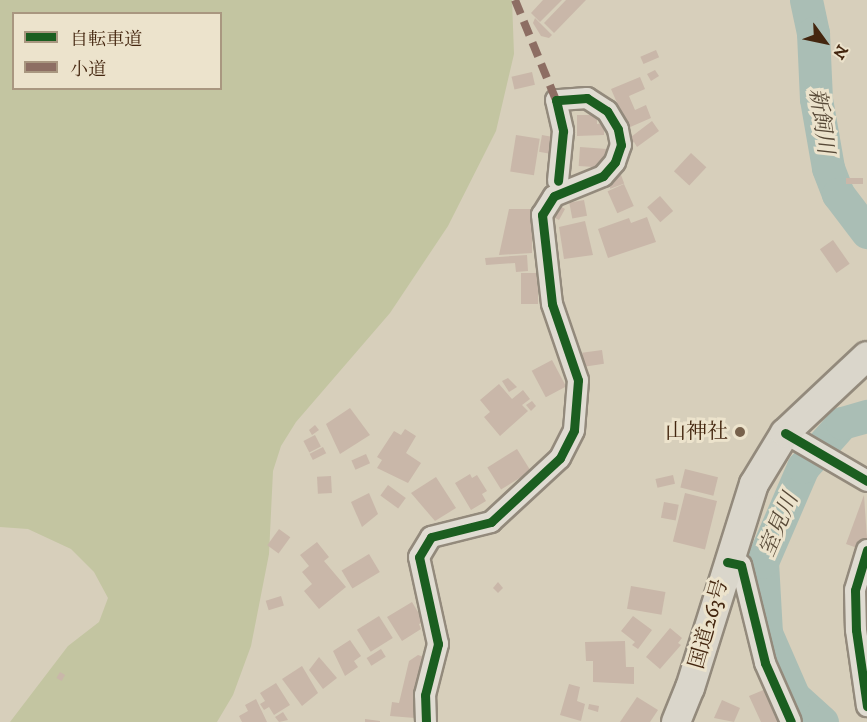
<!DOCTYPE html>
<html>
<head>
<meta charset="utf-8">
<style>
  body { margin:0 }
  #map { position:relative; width:867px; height:722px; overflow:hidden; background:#d7cfbb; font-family:"IM FELL DW Pica","Noto Serif JP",serif }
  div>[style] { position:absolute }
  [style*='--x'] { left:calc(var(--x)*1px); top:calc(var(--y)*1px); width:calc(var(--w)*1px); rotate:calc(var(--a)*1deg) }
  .green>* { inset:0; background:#c3c5a1 }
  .river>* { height:33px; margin:-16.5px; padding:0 16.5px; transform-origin:16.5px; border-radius:16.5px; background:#aabeb5 }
  .building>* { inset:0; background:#c9b7a9; transform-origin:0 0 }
  .roads { filter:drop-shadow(2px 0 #938a7c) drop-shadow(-2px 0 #938a7c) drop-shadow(0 2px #938a7c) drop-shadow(0 -2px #938a7c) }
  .minor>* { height:20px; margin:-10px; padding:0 10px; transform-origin:10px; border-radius:10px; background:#e0dcd2 }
  .highway>* { height:28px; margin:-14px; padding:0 14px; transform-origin:14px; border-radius:14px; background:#dad6cb }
  .quiet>* { height:8px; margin-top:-4px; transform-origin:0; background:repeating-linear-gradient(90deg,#8d6e63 0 15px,transparent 0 23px) }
  .cycleway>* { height:9px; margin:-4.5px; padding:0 4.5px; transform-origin:4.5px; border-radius:4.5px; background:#1b5e20 }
  .dots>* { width:16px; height:16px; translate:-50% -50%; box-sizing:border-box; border:3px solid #ece3cc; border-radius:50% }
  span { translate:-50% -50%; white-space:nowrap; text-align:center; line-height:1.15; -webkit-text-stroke:6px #ece3cc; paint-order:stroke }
  .poi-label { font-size:21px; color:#44260f }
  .right { translate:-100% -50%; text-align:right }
  .street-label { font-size:21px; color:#44260f }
  .water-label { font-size:22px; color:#584a38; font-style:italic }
  .legend { position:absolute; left:12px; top:12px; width:210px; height:78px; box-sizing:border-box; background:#ece3cc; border:2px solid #a99780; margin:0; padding:8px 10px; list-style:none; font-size:18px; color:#44260f }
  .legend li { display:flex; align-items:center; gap:12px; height:30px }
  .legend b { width:30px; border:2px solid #a99780 }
  .north { position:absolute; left:795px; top:12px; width:60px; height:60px; -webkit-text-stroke:4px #ece3cc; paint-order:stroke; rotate:123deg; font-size:16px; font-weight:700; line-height:24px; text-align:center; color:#44260f }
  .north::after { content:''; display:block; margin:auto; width:21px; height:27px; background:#44260f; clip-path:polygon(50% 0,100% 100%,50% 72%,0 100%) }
</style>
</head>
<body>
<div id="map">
  <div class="green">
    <div style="clip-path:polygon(evenodd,0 0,512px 0,514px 54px,496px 131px,448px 226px,390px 313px,296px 422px,281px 446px,273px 471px,269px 554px,251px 646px,233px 695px,217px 722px,10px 722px,68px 646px,99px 622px,108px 598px,94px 572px,71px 549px,28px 529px,0 527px,0 0,14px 14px,220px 14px,220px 88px,14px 88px,14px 14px)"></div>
  </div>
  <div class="river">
    <div style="--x:806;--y:0;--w:34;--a:78"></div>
    <div style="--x:813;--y:33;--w:66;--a:87.4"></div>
    <div style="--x:816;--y:99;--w:70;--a:80.1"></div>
    <div style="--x:828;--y:168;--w:28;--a:69"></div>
    <div style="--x:838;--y:194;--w:48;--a:52.7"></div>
    <div style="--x:822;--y:722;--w:38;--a:-138"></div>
    <div style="--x:794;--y:697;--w:70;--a:-113.6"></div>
    <div style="--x:766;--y:633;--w:71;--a:-93.2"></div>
    <div style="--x:762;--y:562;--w:103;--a:-66.7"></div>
    <div style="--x:803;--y:467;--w:59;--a:-48.4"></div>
    <div style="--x:842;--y:423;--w:26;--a:-16"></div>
  </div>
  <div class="building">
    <div style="clip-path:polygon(543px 0,562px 0,540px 22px,531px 13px)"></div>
    <div style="clip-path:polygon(566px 0,586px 0,554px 33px,544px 23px)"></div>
    <div style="clip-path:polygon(535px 18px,552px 35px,549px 38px,541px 36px,533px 23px)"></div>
    <div style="left:656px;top:50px;width:8px;height:17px;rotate:67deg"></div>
    <div style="clip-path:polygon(655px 70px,659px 76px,651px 81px,647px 74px)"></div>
    <div style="left:532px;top:72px;width:13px;height:21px;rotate:77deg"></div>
    <div style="clip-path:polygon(640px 77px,645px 89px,629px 96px,635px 110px,646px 105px,651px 118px,628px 128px,611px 89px)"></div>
    <div style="clip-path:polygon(577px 115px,597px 115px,597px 124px,604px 123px,604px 135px,577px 136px)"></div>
    <div style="clip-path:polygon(652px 121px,659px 131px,637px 147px,634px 142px,631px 144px,627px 140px)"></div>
    <div style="left:516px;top:135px;width:24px;height:37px;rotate:9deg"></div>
    <div style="left:542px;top:135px;width:11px;height:17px;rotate:10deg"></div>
    <div style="left:580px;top:147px;width:27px;height:19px;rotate:4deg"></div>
    <div style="left:691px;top:153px;width:21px;height:25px;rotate:43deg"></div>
    <div style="left:621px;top:175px;width:9px;height:15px;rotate:69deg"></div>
    <div style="left:846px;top:178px;width:17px;height:6px"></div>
    <div style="left:624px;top:184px;width:24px;height:18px;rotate:66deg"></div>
    <div style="left:660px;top:196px;width:20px;height:17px;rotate:49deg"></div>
    <div style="left:584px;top:200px;width:16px;height:15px;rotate:79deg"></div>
    <div style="clip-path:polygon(560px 206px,565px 209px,559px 220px,553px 217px)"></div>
    <div style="clip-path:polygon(509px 209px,532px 209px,532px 253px,499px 255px)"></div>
    <div style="clip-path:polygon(647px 217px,656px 242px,608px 258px,598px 229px,629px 218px,631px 223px)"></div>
    <div style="clip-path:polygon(585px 221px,593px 255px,564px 259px,559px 227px)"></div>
    <div style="left:833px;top:240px;width:29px;height:16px;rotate:55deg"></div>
    <div style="clip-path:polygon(527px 255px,528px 271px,516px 272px,515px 263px,486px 265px,485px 258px)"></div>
    <div style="left:538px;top:273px;width:31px;height:17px;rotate:90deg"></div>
    <div style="left:602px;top:350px;width:14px;height:20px;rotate:82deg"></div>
    <div style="left:552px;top:360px;width:30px;height:23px;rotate:62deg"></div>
    <div style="clip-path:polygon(508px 378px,517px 387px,509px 392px,502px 381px)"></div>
    <div style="clip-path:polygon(499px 384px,512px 399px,523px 390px,530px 399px,522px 405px,528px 411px,500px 436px,484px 417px,490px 412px,480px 400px)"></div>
    <div style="clip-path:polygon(532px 401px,536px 406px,531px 411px,526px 405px)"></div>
    <div style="clip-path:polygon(350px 408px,370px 435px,340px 454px,326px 424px)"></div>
    <div style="clip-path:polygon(315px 425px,319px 430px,312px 435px,309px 430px)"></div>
    <div style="clip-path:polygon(405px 429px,416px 436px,406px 453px,421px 463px,408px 483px,377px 468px,382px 460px,377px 457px,394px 431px,401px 435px)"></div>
    <div style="left:315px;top:435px;width:13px;height:13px;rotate:63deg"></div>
    <div style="left:323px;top:447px;width:7px;height:15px;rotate:63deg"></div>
    <div style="left:517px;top:449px;width:26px;height:35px;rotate:58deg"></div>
    <div style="left:366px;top:454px;width:10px;height:16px;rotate:66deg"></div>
    <div style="left:685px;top:469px;width:34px;height:19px;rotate:14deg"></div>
    <div style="clip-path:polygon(470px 474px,472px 478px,477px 475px,487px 491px,482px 494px,486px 501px,471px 510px,455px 483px)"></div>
    <div style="left:673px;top:475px;width:9px;height:18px;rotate:77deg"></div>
    <div style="left:331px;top:476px;width:17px;height:14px;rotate:87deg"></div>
    <div style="clip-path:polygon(436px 477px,456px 508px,435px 521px,411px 493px)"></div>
    <div style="left:388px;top:485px;width:22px;height:13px;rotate:36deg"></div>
    <div style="clip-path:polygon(369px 493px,378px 514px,362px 527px,351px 502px)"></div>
    <div style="left:685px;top:493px;width:33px;height:50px;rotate:14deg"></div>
    <div style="clip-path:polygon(864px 495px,867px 539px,863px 550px,846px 544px)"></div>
    <div style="left:664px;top:502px;width:15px;height:16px;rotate:11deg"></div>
    <div style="left:279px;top:529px;width:14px;height:20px;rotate:36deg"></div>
    <div style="clip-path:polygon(317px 542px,329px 557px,324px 561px,346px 587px,319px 609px,304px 591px,312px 584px,302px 572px,309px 566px,300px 555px)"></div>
    <div style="left:369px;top:554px;width:21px;height:32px;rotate:59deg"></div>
    <div style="clip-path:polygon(498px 582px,503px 588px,498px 593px,493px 588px)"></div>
    <div style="left:631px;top:586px;width:35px;height:23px;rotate:10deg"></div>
    <div style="left:281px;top:596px;width:10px;height:16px;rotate:73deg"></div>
    <div style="clip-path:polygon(412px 602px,424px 622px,419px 624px,421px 629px,402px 641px,387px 617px)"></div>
    <div style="left:379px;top:616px;width:26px;height:26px;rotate:58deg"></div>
    <div style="clip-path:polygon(633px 616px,652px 630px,638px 649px,632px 645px,635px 642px,621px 631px)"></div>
    <div style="clip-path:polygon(670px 628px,682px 638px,678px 643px,681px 645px,660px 669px,646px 657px)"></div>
    <div style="clip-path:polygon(350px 640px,361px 656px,354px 661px,358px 667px,345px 676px,333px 651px)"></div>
    <div style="clip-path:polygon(625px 641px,626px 667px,634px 667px,634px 684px,593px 682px,593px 661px,586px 661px,585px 642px)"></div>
    <div style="left:381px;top:649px;width:9px;height:17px;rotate:58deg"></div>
    <div style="clip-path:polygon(418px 655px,424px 657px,415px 718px,390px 716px,392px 702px,399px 703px,409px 661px)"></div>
    <div style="clip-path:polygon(319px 657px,337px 678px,323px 689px,309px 670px)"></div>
    <div style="clip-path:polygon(302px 666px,318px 693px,302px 706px,282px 679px)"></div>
    <div style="left:60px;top:672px;width:6px;height:7px;rotate:31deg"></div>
    <div style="clip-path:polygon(276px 683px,290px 705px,274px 715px,269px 707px,264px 710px,260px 704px,265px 701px,260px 693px)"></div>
    <div style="clip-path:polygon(569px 684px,580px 687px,577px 701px,585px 704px,581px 721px,560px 715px)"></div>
    <div style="clip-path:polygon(766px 689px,781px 722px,761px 722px,749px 696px)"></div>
    <div style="clip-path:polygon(637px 697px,658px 710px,650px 722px,620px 722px)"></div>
    <div style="clip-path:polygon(256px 699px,267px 722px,242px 722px,239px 716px,248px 711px,245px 705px)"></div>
    <div style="clip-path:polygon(722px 700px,740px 708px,734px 722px,714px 718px)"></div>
    <div style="clip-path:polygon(589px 704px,599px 706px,598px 712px,588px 709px)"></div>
    <div style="clip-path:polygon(283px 712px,288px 720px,279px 722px,275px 717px)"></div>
    <div style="clip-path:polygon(365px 719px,380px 721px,380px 722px,365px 722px)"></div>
  </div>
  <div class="roads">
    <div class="minor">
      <div style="--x:785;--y:433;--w:95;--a:30.3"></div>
      <div style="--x:867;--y:550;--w:42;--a:106.7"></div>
      <div style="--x:855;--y:590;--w:40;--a:88.6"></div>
      <div style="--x:856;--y:630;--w:77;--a:81.8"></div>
      <div style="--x:727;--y:562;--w:14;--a:12"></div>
      <div style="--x:741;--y:565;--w:101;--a:76.2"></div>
      <div style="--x:765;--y:663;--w:64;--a:66.2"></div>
      <div style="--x:426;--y:722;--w:27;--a:-92"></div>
      <div style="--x:425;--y:695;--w:53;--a:-75.7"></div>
      <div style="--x:438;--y:644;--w:89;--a:-102.3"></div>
      <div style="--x:419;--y:557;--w:23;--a:-59"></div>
      <div style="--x:431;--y:537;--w:62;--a:-14"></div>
      <div style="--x:491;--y:522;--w:94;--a:-42.8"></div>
      <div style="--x:560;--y:458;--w:31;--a:-63"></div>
      <div style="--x:574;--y:430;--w:50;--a:-85.4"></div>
      <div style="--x:578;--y:380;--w:80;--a:-108.9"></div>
      <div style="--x:552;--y:304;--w:90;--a:-96.4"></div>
      <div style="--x:542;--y:215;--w:22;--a:-58"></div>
      <div style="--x:554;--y:196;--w:53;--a:-22.2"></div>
      <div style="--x:603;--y:176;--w:18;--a:-49"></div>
      <div style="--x:615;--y:162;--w:18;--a:-71"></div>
      <div style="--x:621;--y:145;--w:16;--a:-101"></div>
      <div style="--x:618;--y:129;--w:21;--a:-121"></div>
      <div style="--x:607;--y:111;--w:24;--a:-147"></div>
      <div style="--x:587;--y:98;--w:31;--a:176"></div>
      <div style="--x:556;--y:100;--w:32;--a:77"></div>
      <div style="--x:563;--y:131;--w:50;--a:95.7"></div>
    </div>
    <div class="highway">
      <div style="--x:676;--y:722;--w:37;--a:-68"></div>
      <div style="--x:690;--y:688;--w:214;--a:-72.6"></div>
      <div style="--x:754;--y:484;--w:60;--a:-58.7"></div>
      <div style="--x:785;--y:433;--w:112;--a:-43.2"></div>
    </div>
  </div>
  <div class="quiet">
    <div style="--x:515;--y:0;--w:108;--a:67.7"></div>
  </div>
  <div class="cycleway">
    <div style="--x:785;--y:433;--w:95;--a:30.3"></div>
    <div style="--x:867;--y:550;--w:42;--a:106.7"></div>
    <div style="--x:855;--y:590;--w:40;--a:88.6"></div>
    <div style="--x:856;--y:630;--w:77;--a:81.8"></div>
    <div style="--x:727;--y:562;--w:14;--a:12"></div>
    <div style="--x:741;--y:565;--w:101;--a:76.2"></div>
    <div style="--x:765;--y:663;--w:64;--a:66.2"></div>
    <div style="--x:426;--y:722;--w:27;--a:-92"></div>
    <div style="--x:425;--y:695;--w:53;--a:-75.7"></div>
    <div style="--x:438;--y:644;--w:89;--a:-102.3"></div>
    <div style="--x:419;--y:557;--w:23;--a:-59"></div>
    <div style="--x:431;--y:537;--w:62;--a:-14"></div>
    <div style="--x:491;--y:522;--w:94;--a:-42.8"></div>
    <div style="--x:560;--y:458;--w:31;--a:-63"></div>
    <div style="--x:574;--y:430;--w:50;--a:-85.4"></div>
    <div style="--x:578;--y:380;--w:80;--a:-108.9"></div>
    <div style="--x:552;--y:304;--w:90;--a:-96.4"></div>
    <div style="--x:542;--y:215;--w:22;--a:-58"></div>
    <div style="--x:554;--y:196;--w:53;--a:-22.2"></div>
    <div style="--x:603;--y:176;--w:18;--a:-49"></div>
    <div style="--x:615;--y:162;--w:18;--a:-71"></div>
    <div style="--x:621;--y:145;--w:16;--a:-101"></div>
    <div style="--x:618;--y:129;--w:21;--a:-121"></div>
    <div style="--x:607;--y:111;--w:24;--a:-147"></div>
    <div style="--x:587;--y:98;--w:31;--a:176"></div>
    <div style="--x:556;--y:100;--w:32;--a:77"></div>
    <div style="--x:563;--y:131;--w:50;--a:95.7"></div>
  </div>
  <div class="dots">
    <div style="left:740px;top:432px;background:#77614b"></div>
  </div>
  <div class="poi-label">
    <span class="right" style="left:728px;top:432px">山神社</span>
  </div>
  <div class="street-label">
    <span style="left:709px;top:624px;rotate:-74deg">国道263号</span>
  </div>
  <div class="water-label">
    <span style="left:821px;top:121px;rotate:82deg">新飼川</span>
    <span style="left:779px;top:525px;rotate:-67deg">室見川</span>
  </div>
  <ul class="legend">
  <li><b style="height:8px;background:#1b5e20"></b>自転車道</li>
  <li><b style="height:8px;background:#8d6e63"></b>小道</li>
  </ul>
  <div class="north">N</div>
</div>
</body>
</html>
